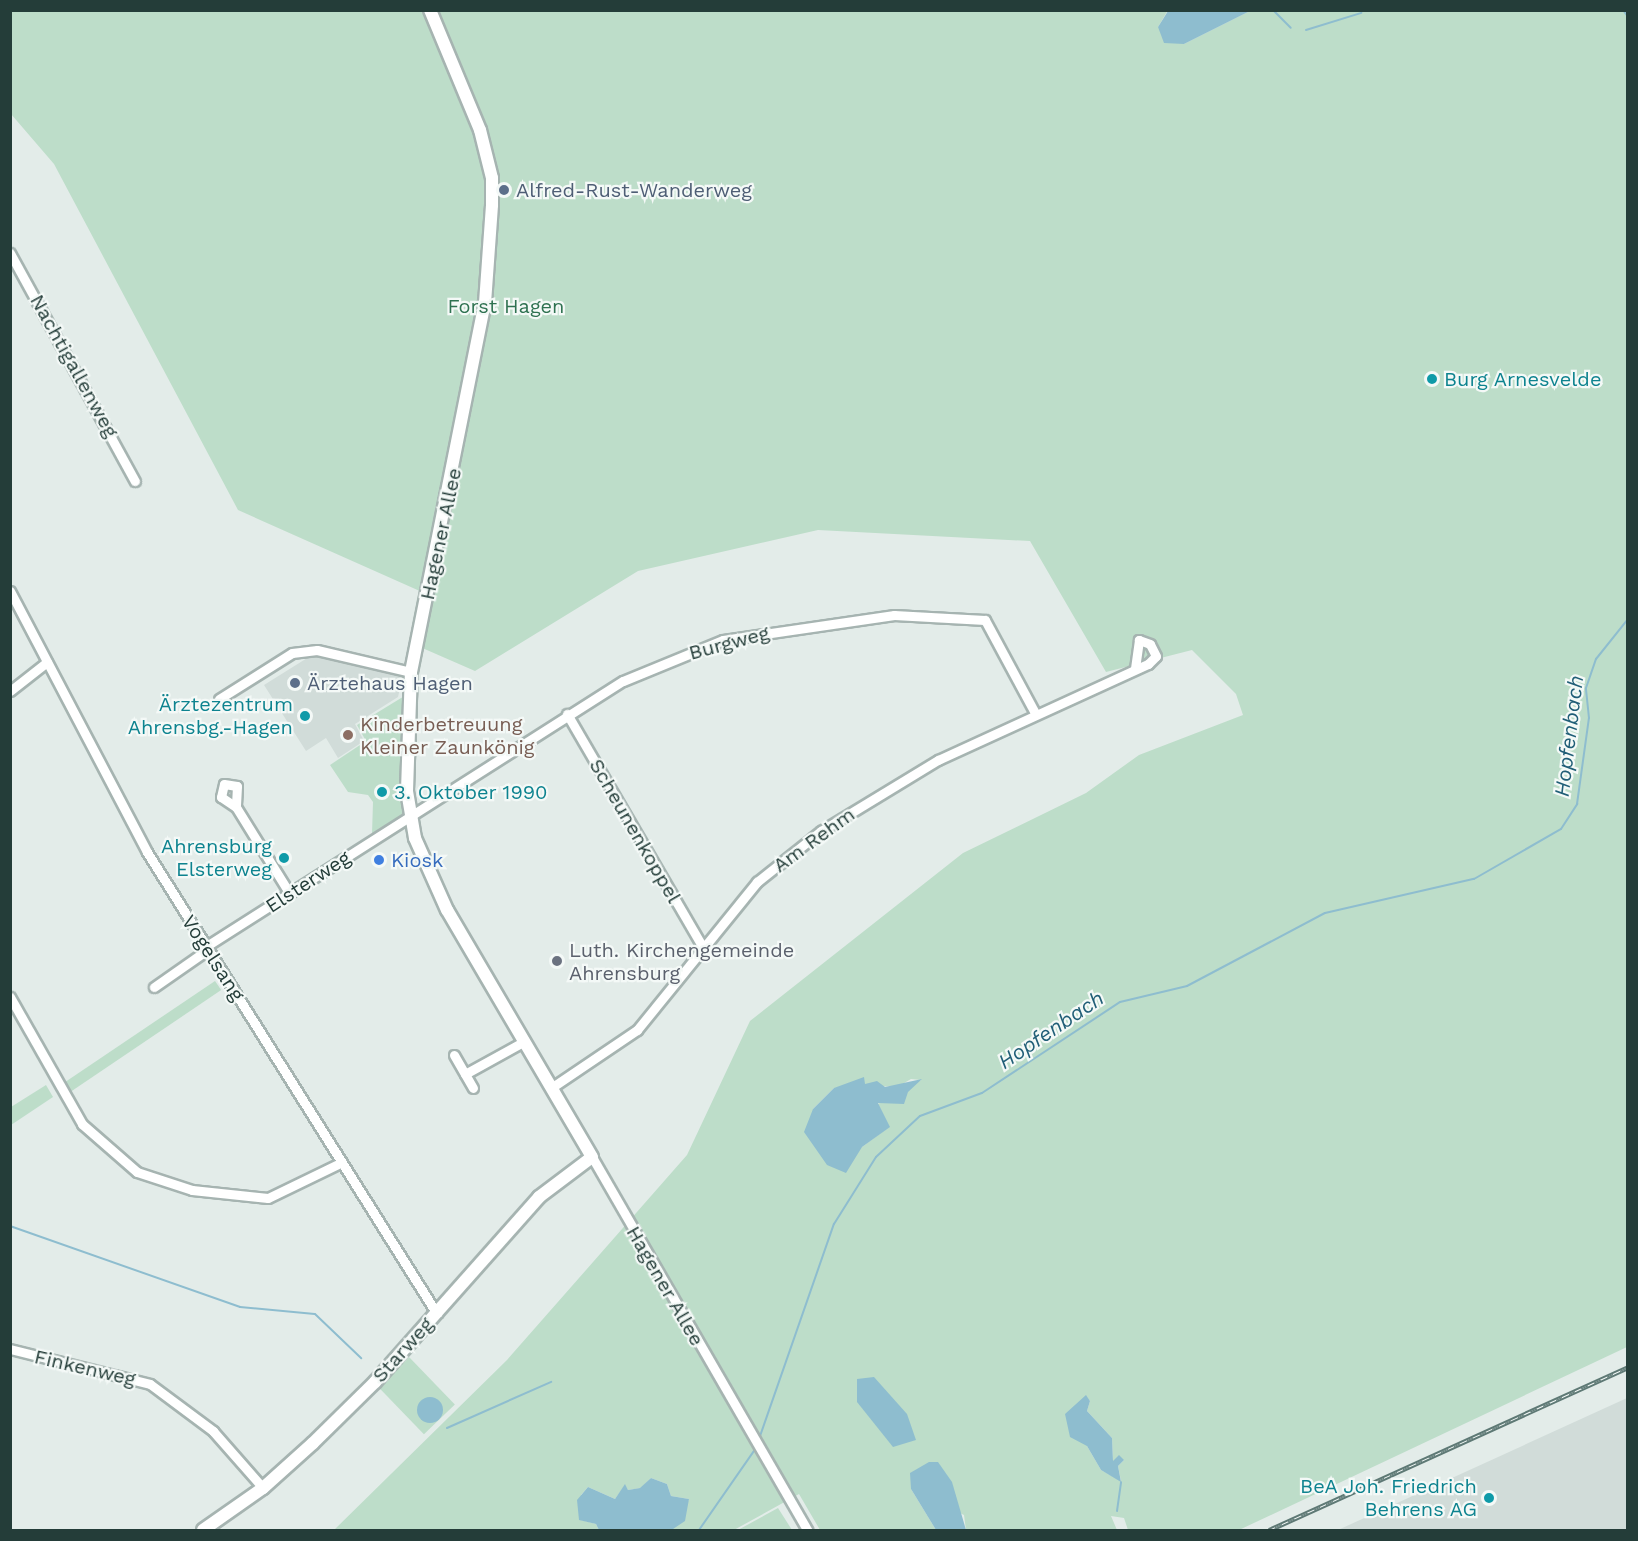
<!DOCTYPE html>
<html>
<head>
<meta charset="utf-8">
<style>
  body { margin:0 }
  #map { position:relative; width:1638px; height:1541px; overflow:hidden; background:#e3ece9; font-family:"Work Sans",sans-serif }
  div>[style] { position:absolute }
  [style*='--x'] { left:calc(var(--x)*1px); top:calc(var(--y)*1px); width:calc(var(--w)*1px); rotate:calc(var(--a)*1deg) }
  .built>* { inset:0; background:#d1dcd9 }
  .green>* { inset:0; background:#bdddc9; transform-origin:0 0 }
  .water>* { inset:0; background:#8ebdcf }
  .round { border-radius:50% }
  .stream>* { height:2px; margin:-1px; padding:0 1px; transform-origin:1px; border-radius:1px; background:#8ebdcf }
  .roads { filter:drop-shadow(2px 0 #a6b4b1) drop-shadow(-2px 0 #a6b4b1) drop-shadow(0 2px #a6b4b1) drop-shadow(0 -2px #a6b4b1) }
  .minor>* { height:9px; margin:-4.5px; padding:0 4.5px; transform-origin:4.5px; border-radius:4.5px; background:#fff }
  .tertiary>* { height:12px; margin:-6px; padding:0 6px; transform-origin:6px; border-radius:6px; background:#fff }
  .rail>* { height:4.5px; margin-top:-2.25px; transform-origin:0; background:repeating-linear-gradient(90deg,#f4f9f7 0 7px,#5e7975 0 14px); box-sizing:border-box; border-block:2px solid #5e7975 }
  .dots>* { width:16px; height:16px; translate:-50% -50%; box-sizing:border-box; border:3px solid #f4f9f7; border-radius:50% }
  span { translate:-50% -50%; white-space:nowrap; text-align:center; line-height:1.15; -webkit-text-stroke:4.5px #f4f9f7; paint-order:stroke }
  .service-label { font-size:20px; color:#4e5e75 }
  .left { translate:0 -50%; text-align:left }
  .park-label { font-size:20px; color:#2f7251 }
  .street-label { font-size:20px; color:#243d39 }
  .culture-label { font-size:20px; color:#0d838f }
  .right { translate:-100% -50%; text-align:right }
  .education-label { font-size:20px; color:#785e54 }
  .shop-label { font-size:20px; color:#366cbe }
  .worship-label { font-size:20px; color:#5b616d }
  .water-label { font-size:21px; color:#205e77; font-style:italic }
  .frame { position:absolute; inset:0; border:12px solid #243d39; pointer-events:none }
</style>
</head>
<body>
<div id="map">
  <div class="built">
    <div style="clip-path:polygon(312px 655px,403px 675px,398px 697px,355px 724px,364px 741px,338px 758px,326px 738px,306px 751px,264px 685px)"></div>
    <div style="clip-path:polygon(1627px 1398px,1627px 1530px,1338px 1530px)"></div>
  </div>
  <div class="green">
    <div style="clip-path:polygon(evenodd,1168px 10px,1158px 27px,1184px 44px,1250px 11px,1627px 11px,1627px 1347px,1239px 1530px,1128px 1530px,1124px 1518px,1111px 1516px,1117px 1530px,966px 1530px,964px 1515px,911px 1489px,936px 1530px,820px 1530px,799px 1494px,734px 1530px,664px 1530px,682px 1516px,689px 1499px,671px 1496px,667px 1484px,651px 1478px,641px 1488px,628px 1490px,625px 1485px,615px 1499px,588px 1487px,581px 1495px,581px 1520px,596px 1524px,599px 1530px,334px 1530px,507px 1360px,687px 1155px,750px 1021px,963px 853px,1086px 793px,1139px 755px,1243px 715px,1236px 694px,1192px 650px,1106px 672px,1030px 541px,818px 530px,638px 571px,475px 671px,420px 647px,431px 596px,238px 510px,54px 164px,11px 114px,10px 11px,1168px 10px,911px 1079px,921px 1080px,878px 1104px,889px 1127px,862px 1147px,813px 1109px,834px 1088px,899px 1086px,911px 1079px,1168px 10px,1086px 1396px,1090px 1401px,1087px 1411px,1112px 1438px,1113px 1462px,1124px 1460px,1118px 1466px,1121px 1481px,1101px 1470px,1087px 1446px,1086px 1396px)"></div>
    <div style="clip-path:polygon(406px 695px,405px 813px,372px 834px,373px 802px,368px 795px,348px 792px,330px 765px,366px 741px,357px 725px)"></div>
    <div style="left:215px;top:981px;width:11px;height:182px;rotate:56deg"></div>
    <div style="clip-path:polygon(46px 1085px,53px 1097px,11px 1125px,11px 1107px)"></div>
    <div style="left:409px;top:1357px;width:66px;height:43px;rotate:46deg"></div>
    <div style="clip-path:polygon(778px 1508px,792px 1530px,738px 1530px)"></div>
  </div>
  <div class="water">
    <div style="clip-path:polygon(1168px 11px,1168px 10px,1250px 11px,1184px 44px,1164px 43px,1158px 27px)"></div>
    <div style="clip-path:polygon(864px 1077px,865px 1084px,877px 1081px,885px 1087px,922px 1079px,908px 1092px,904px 1104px,878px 1103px,890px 1127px,862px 1147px,846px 1173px,827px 1165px,804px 1132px,813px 1109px,834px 1088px)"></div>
    <div style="clip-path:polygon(874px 1377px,907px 1414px,916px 1440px,893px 1447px,857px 1402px,857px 1379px)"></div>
    <div style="clip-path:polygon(1086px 1395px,1090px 1401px,1087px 1411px,1112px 1438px,1113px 1461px,1119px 1455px,1124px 1460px,1118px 1466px,1121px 1482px,1101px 1470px,1087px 1446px,1070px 1437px,1065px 1414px)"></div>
    <div class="round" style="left:417px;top:1397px;width:26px;height:26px"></div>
    <div style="clip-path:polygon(929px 1462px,938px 1462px,952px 1482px,966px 1530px,936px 1530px,911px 1489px,910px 1473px)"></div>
    <div style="clip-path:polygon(651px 1478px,667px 1484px,671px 1496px,689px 1499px,685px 1521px,673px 1529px,599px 1530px,596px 1524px,579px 1520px,577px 1500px,588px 1487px,615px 1499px,625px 1484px,628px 1490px,640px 1488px)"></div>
  </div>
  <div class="stream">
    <div style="--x:1273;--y:10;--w:25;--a:45"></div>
    <div style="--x:1623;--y:10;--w:9;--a:54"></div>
    <div style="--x:1306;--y:30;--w:58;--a:-17.2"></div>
    <div style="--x:10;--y:1226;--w:244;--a:19.4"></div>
    <div style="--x:240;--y:1307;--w:75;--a:5.3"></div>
    <div style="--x:315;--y:1314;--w:64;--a:43.7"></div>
    <div style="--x:447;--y:1428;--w:114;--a:-23.9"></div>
    <div style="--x:759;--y:1439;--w:228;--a:-70.8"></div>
    <div style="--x:834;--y:1224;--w:79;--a:-57.9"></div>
    <div style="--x:876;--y:1157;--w:60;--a:-43"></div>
    <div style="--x:920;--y:1116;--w:66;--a:-20.4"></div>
    <div style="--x:982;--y:1093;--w:165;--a:-33.4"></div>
    <div style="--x:1120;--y:1002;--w:69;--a:-13.4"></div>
    <div style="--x:1187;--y:986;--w:156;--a:-27.9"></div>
    <div style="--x:1325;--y:913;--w:153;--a:-12.9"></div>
    <div style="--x:1474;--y:879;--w:100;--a:-29.9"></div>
    <div style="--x:1561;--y:829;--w:30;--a:-57"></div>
    <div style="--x:1577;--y:804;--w:87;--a:-82.1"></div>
    <div style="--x:1589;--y:718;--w:30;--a:-96"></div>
    <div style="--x:1586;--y:688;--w:31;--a:-71"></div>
    <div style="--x:1596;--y:659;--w:51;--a:-51.3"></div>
    <div style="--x:1117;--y:1511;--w:29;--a:-82"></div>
    <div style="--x:699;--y:1530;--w:100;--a:-55.2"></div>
  </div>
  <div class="roads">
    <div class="minor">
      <div style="--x:10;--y:253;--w:260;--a:61.3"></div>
      <div style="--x:10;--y:591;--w:295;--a:62.3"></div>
      <div style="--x:147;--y:852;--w:545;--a:57.88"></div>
      <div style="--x:10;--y:691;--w:47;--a:-38.1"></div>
      <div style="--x:219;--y:699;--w:86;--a:-32.2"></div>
      <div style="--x:292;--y:653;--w:25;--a:-7"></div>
      <div style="--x:317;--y:650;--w:97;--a:13.2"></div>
      <div style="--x:567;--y:714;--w:271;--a:59.8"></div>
      <div style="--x:236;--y:807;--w:18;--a:-146"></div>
      <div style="--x:221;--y:797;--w:13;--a:-77"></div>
      <div style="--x:224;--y:784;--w:13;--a:9"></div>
      <div style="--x:237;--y:786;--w:21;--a:93"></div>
      <div style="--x:236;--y:807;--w:102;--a:58.2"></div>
      <div style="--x:205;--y:947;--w:495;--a:-32.5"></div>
      <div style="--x:623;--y:681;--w:108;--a:-22.3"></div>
      <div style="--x:723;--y:640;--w:173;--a:-8.3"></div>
      <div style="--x:894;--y:615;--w:91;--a:3.1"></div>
      <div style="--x:985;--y:620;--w:106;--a:61.7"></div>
      <div style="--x:154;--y:987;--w:65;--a:-34.9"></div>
      <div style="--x:10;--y:997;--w:146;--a:60.4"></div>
      <div style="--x:82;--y:1124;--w:73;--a:41.1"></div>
      <div style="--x:137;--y:1172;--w:58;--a:18.1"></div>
      <div style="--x:192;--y:1190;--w:76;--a:6"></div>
      <div style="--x:268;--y:1198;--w:82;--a:-25.9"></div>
      <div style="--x:454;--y:1055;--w:38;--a:60"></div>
      <div style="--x:465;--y:1074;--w:66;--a:-28.9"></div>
      <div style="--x:551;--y:1088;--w:104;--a:-34"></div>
      <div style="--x:637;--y:1030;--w:191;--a:-51"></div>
      <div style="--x:757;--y:882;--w:82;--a:-38.6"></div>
      <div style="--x:821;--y:831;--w:137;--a:-31.3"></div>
      <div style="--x:938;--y:760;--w:231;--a:-24.6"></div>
      <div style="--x:1148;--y:664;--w:11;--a:-45"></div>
      <div style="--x:1156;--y:656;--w:13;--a:-117"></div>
      <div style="--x:1150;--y:644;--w:12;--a:-160"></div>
      <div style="--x:1139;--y:640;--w:28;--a:98"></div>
      <div style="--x:592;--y:1157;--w:431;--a:60"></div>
      <div style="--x:10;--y:1349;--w:144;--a:14"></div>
      <div style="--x:150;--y:1384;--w:79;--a:36.7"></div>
      <div style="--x:213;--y:1431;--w:76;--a:48.7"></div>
    </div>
    <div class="tertiary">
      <div style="--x:203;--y:1530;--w:73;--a:-35"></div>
      <div style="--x:263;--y:1488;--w:67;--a:-42"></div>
      <div style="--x:313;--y:1443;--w:87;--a:-44.5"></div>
      <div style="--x:375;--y:1382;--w:247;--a:-48.4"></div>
      <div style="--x:539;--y:1197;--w:66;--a:-37"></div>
      <div style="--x:592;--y:1157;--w:286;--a:-120.4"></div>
      <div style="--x:447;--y:910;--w:79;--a:-114"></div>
      <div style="--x:415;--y:838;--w:48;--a:-99.7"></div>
      <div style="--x:407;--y:791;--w:119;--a:-88.1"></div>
      <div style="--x:411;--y:672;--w:376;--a:-78.7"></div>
      <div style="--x:485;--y:303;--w:98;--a:-85.9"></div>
      <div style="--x:492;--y:205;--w:27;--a:-90"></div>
      <div style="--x:492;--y:178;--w:49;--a:-104"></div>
      <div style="--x:480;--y:130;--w:130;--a:-112.6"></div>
    </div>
  </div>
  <div class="rail">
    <div style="--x:1269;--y:1530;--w:394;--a:-24.4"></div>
  </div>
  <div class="dots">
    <div style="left:504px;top:190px;background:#5c6f8a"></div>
    <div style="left:1432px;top:379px;background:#0f9aa8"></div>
    <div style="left:295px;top:683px;background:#5c6f8a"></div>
    <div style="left:305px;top:716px;background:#0f9aa8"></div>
    <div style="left:348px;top:735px;background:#8d6e63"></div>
    <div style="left:382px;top:792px;background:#0f9aa8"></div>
    <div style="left:284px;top:858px;background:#0f9aa8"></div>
    <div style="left:379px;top:860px;background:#3f7fe0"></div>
    <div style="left:557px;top:961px;background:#6b7280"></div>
    <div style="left:1489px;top:1498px;background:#0f9aa8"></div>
  </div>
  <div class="service-label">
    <span class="left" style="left:516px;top:190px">Alfred-Rust-Wanderweg</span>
    <span class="left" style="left:307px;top:683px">Ärztehaus Hagen</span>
  </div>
  <div class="park-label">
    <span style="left:506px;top:306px">Forst Hagen</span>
  </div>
  <div class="street-label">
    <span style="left:74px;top:366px;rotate:61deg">Nachtigallenweg</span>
    <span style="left:441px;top:534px;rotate:-78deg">Hagener Allee</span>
    <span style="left:729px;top:643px;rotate:-15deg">Burgweg</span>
    <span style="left:635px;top:831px;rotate:60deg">Scheunenkoppel</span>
    <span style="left:814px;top:840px;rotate:-36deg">Am Rehm</span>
    <span style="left:308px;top:882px;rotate:-33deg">Elsterweg</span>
    <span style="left:213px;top:958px;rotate:57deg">Vogelsang</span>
    <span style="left:665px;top:1286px;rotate:60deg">Hagener Allee</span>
    <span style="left:403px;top:1350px;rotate:-48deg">Starweg</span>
    <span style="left:85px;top:1368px;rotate:13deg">Finkenweg</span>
  </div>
  <div class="culture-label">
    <span class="left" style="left:1444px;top:379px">Burg Arnesvelde</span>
    <span class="right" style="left:293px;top:716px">Ärztezentrum<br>Ahrensbg.-Hagen</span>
    <span class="left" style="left:394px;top:792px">3. Oktober 1990</span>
    <span class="right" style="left:272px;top:858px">Ahrensburg<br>Elsterweg</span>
    <span class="right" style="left:1477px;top:1498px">BeA Joh. Friedrich<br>Behrens AG</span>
  </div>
  <div class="education-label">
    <span class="left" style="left:360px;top:736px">Kinderbetreuung<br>Kleiner Zaunkönig</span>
  </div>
  <div class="shop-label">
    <span class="left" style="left:391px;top:860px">Kiosk</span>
  </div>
  <div class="worship-label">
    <span class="left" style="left:569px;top:962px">Luth. Kirchengemeinde<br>Ahrensburg</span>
  </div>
  <div class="water-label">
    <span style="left:1569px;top:736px;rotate:-83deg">Hopfenbach</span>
    <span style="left:1051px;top:1030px;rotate:-34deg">Hopfenbach</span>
  </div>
  <div class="frame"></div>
</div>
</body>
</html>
